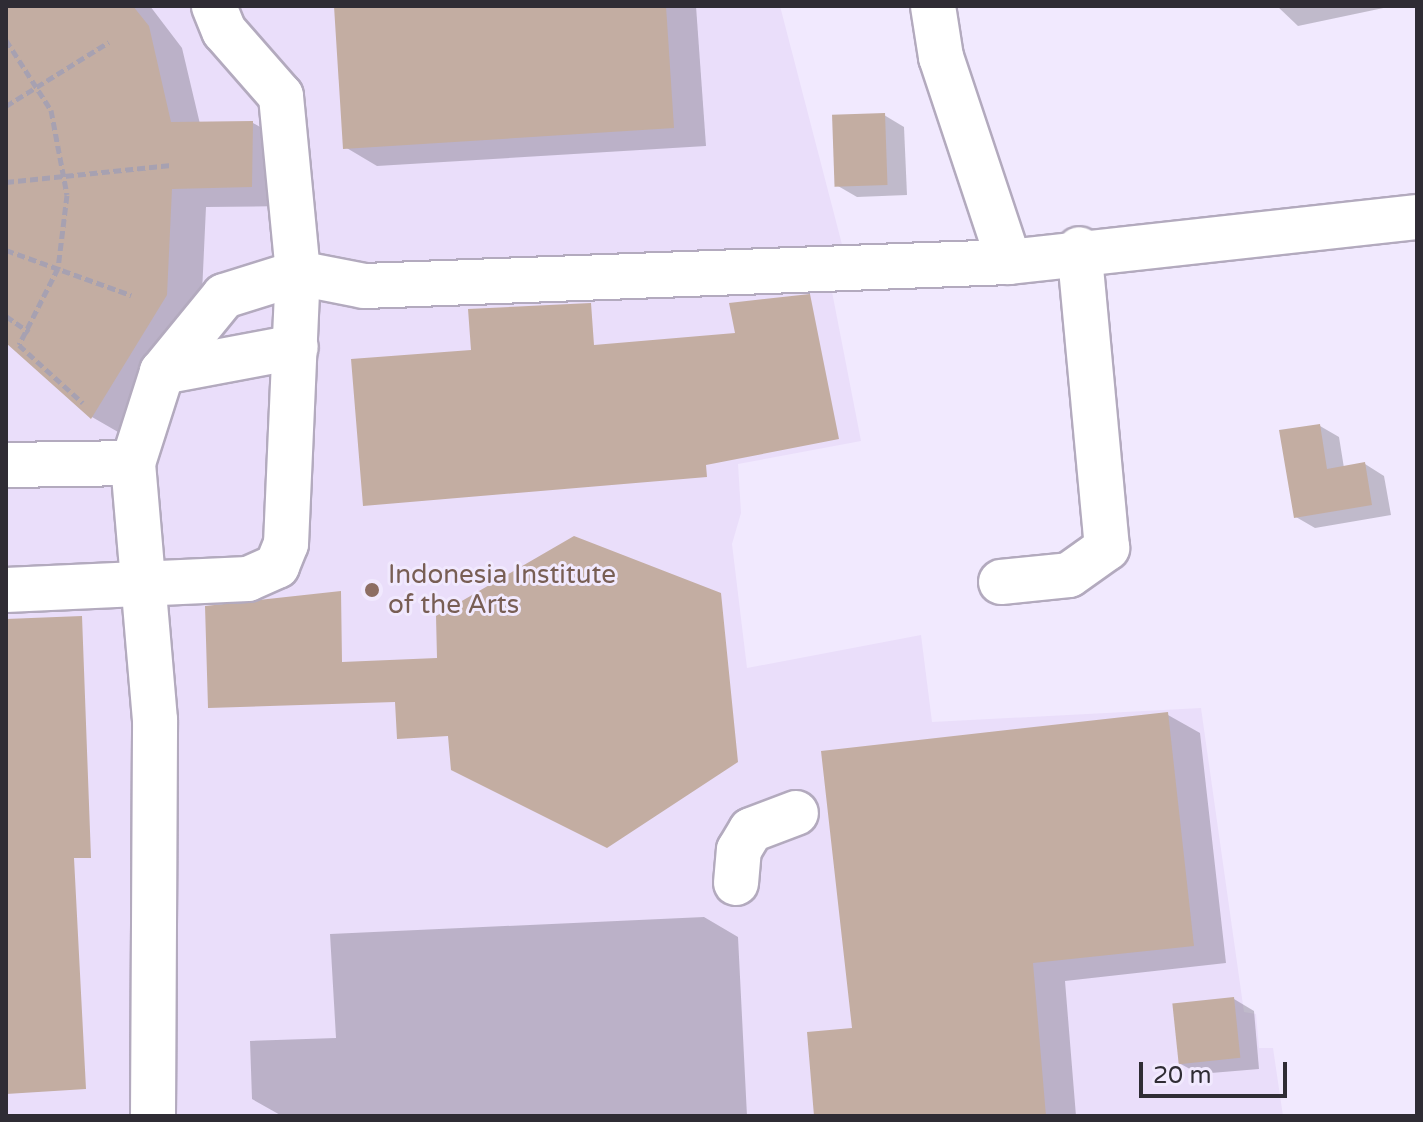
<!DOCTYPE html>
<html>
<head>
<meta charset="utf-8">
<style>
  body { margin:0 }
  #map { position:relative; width:1423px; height:1122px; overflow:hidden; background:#f1e9fe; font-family:"Varela Round",sans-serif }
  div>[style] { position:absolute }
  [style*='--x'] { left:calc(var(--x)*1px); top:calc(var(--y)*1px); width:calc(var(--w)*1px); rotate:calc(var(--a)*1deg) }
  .built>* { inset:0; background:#eadefa }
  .shadow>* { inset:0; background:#0003 }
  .building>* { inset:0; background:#c3ada2; transform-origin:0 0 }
  .path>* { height:5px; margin-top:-2.5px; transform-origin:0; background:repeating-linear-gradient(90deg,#a7a1b1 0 8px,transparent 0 12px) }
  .roads { filter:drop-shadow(2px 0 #b3aabe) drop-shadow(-2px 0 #b3aabe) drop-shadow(0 2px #b3aabe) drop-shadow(0 -2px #b3aabe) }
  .minor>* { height:44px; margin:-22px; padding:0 22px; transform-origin:22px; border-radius:22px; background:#fff }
  .dots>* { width:22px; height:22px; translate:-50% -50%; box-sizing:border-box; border:4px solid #f1e9fe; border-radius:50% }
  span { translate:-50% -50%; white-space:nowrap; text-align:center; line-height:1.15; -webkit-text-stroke:6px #f1e9fe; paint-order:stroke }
  .education-label { font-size:26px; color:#785e54 }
  .left { translate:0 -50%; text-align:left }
  .frame { position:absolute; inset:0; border:8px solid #2f2c34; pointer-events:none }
  .scale { position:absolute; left:1139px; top:1062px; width:148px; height:36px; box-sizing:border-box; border:4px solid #2f2c34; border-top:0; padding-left:10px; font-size:24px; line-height:28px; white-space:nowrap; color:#2f2c34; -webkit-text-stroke:6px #f1e9fe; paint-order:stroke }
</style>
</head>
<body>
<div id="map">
  <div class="built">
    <div style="clip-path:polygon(6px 6px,780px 6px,845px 256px,827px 266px,861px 441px,738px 464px,741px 513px,732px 544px,747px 668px,921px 635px,932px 722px,1201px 708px,1244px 1012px,1256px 1014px,1259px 1048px,1273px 1048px,1283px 1116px,6px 1116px)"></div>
  </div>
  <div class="shadow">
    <div style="clip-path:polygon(6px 6px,150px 6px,182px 48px,200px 124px,253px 123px,287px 142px,286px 206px,206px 207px,201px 315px,125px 436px,92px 417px,6px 341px)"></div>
    <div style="clip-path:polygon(338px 6px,696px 6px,706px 146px,377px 166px,345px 147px)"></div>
    <div style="clip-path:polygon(1277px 6px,1393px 6px,1298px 26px)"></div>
    <div style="clip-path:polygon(884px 115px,904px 127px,907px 195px,857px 197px,838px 186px)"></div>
    <div style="clip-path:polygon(1320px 426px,1339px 437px,1344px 468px,1365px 464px,1384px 476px,1391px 515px,1315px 528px,1296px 517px)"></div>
    <div style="clip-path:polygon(1168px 715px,1200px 733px,1226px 963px,1065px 981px,1076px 1116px,816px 1116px,854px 1030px)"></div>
    <div style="clip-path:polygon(704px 917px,738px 937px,747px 1116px,282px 1116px,252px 1099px,250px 1041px,336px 1038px,330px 934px)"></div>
    <div style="clip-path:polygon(1234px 999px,1254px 1011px,1259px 1069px,1199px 1074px,1179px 1063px)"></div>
  </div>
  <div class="building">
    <div style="clip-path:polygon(6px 6px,133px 6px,149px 26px,171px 122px,253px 121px,252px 187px,172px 189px,167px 295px,91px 419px,6px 343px)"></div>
    <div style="clip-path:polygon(334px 6px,666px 6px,674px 128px,343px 149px)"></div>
    <div style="left:885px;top:113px;width:72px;height:53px;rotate:88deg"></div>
    <div style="clip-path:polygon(810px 294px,839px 439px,706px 465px,707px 477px,363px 506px,351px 359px,471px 350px,468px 309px,591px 303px,594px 345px,735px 333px,729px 303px)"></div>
    <div style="clip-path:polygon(1320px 424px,1327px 469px,1365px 462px,1372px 505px,1294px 518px,1279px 430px)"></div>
    <div style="clip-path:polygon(574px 536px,721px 593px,738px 762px,607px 848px,451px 770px,448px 736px,397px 739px,395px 702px,208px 708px,205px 606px,341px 591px,342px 662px,437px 658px,436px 616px)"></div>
    <div style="clip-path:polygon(82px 616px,91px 858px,74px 858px,86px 1089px,6px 1094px,6px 619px)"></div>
    <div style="clip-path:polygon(1168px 712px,1194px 946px,1033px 963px,1046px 1116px,814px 1116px,807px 1032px,852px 1028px,821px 751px)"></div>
    <div style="left:1234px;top:997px;width:61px;height:62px;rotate:84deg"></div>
  </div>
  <div class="path">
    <div style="--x:6;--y:40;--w:83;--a:57.3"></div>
    <div style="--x:51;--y:110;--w:86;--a:79.3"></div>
    <div style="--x:67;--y:195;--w:74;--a:97"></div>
    <div style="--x:58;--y:268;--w:86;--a:116.9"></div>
    <div style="--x:19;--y:345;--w:86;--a:42.2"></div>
    <div style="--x:6;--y:106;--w:121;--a:-31.9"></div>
    <div style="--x:6;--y:182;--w:166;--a:-5.9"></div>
    <div style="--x:6;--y:250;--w:133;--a:19.8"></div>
    <div style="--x:6;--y:316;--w:28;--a:35"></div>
  </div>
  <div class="roads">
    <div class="minor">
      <div style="--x:933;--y:6;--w:52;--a:81.1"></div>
      <div style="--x:941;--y:57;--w:216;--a:71.6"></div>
      <div style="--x:162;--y:372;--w:136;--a:-10.6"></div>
      <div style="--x:6;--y:465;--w:127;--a:-0.9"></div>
      <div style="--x:1001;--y:582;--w:68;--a:-5.9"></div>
      <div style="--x:1069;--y:575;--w:47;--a:-35.4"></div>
      <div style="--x:1107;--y:548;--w:300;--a:-95.3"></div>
      <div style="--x:6;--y:590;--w:242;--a:-2.6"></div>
      <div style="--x:248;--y:579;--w:32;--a:-24"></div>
      <div style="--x:277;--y:566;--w:24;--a:-68"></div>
      <div style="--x:286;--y:544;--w:271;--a:-87.5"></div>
      <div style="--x:298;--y:273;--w:178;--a:-95.5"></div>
      <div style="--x:281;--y:96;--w:86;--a:-131.2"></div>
      <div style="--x:224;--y:31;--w:27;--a:-112"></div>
      <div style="--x:736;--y:883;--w:33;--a:-85"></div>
      <div style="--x:739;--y:850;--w:23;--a:-59"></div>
      <div style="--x:751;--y:830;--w:48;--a:-20.7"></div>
      <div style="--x:153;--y:1116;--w:396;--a:-89.7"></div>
      <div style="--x:155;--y:720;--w:258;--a:-94.9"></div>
      <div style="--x:133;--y:463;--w:96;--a:-72.3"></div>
      <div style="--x:162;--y:372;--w:98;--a:-50.8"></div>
      <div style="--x:224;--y:296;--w:77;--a:-17.3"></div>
      <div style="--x:298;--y:273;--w:67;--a:11.1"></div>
      <div style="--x:364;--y:286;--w:645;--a:-2.13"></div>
      <div style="--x:1009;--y:262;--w:410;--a:-6.3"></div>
    </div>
  </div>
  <div class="dots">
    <div style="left:372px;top:590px;background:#8d6e63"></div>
  </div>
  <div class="education-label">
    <span class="left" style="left:388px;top:590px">Indonesia Institute<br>of the Arts</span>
  </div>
  <div class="frame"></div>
  <div class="scale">20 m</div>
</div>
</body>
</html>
